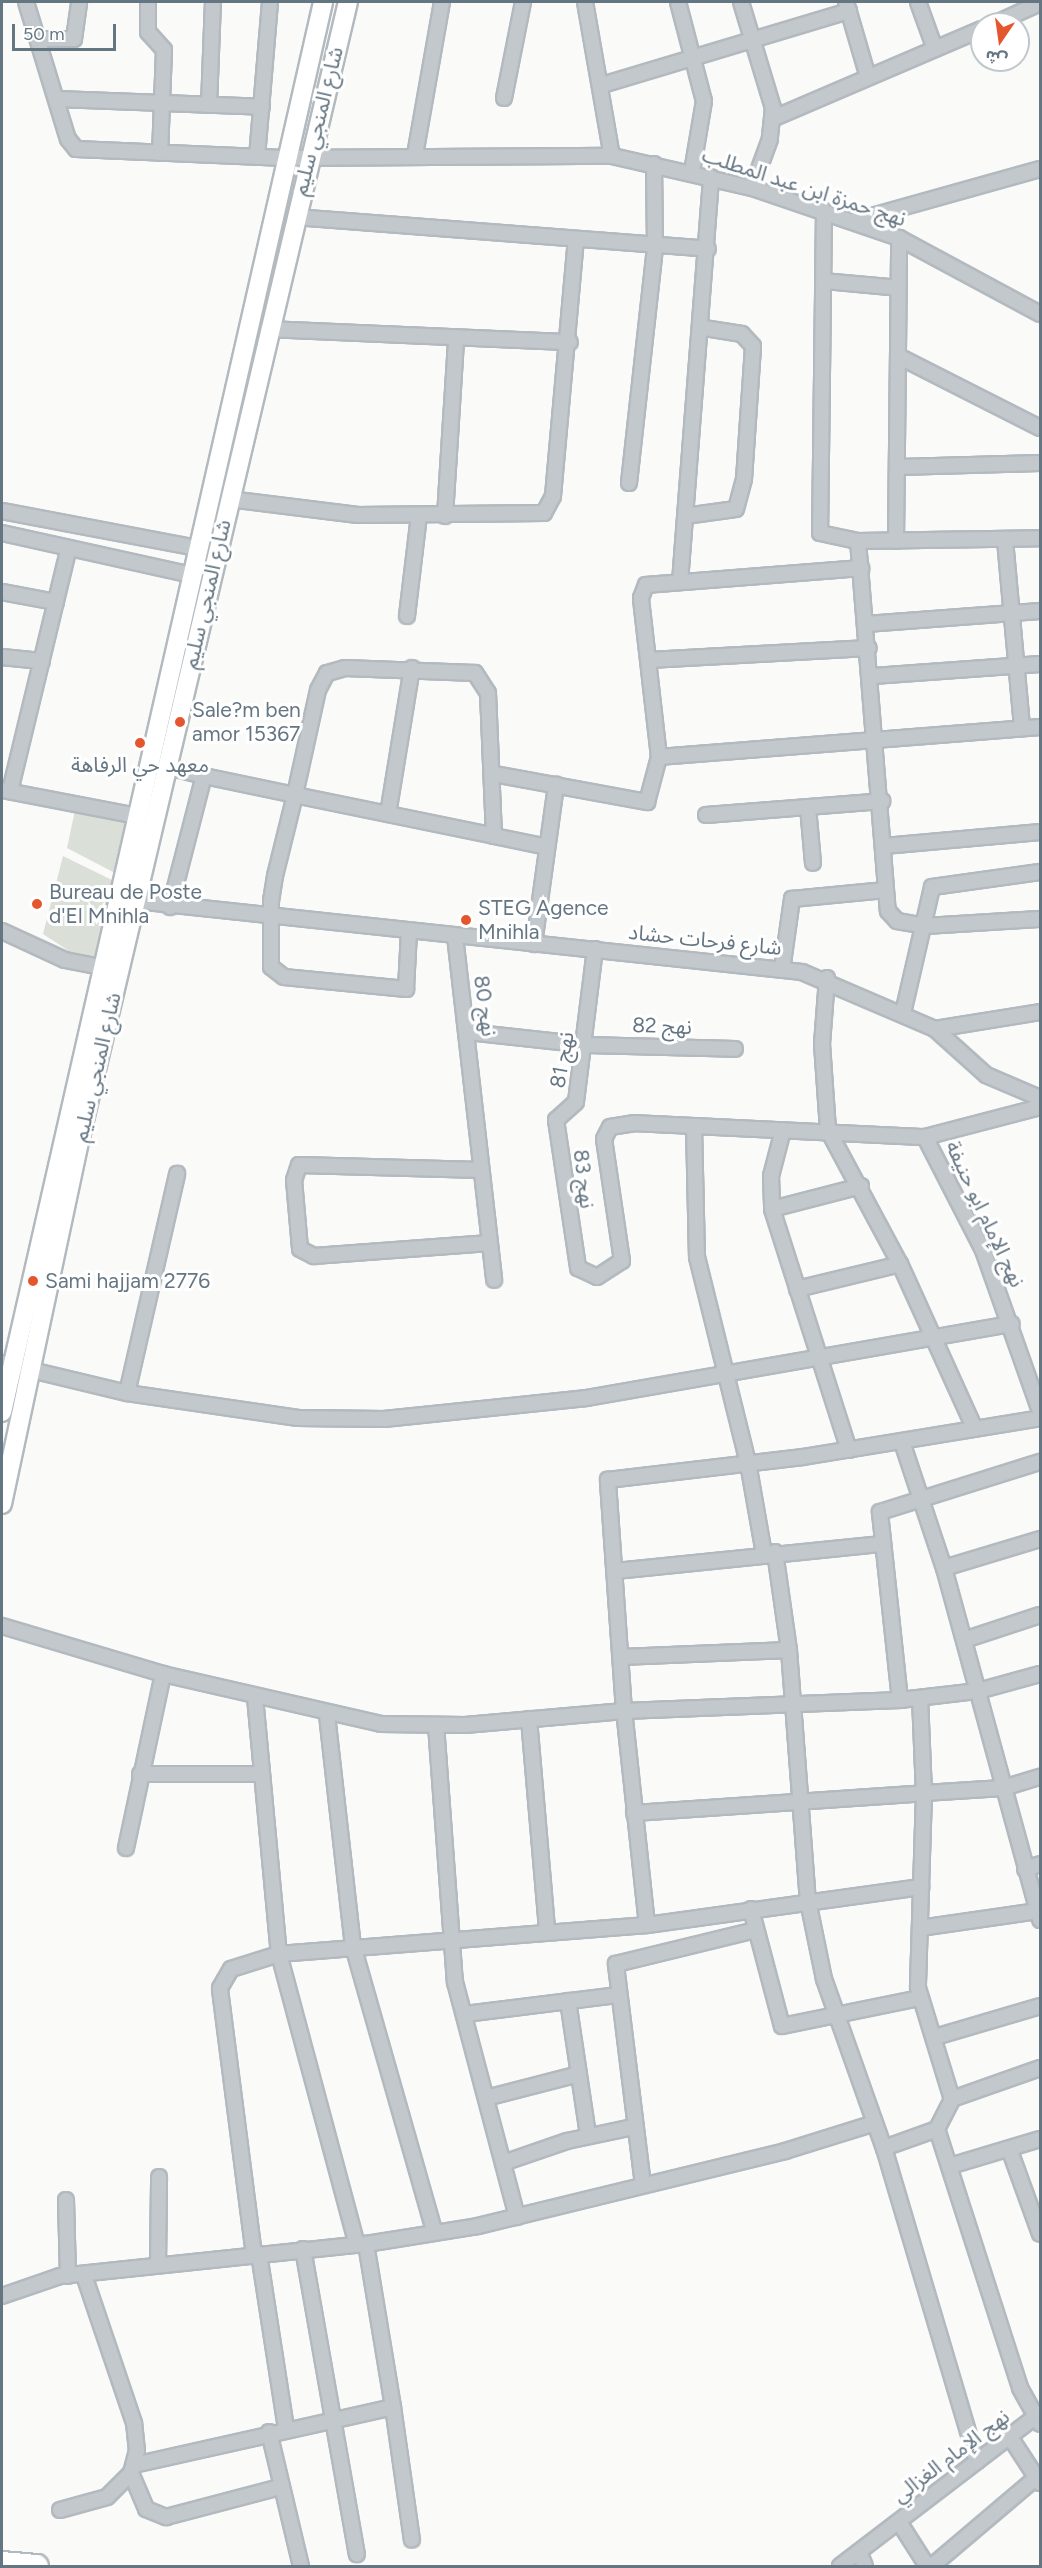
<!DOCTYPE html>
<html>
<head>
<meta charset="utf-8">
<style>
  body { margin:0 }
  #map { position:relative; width:1042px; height:2568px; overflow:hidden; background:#fafaf8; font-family:Figtree,"Noto Sans Arabic",sans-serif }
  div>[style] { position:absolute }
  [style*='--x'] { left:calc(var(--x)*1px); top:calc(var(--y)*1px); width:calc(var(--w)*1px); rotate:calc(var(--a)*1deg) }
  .green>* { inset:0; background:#dadfd7 }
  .roads { filter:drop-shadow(2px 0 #b3babf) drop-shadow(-2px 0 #b3babf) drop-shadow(0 2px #b3babf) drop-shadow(0 -2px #b3babf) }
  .minor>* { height:14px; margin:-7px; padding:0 7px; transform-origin:7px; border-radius:7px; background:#c3c8cc }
  .secondary>* { height:18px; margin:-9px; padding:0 9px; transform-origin:9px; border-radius:9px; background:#fff }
  .trunk>* { height:22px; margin:-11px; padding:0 11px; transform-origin:11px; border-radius:11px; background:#fff }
  .dots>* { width:16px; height:16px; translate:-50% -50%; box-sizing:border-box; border:3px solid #fff; border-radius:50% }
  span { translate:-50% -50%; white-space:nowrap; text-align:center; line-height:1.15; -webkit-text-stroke:6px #fff; paint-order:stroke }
  .street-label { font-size:21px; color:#657683 }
  .poi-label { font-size:21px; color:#657683 }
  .left { translate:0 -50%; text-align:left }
  .frame { position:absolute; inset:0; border:3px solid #657683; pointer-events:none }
  .north { position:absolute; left:970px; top:12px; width:60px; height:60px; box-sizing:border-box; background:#fff; border:2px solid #c1c8cd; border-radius:50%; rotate:193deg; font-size:16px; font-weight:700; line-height:24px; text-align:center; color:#657683 }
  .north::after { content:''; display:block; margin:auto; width:21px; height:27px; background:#e4572e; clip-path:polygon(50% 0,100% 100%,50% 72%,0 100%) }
  .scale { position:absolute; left:12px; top:24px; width:104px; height:27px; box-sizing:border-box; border:3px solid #657683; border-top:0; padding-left:8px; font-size:18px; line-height:21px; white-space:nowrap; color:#657683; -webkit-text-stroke:4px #fff; paint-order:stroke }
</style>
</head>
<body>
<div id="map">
  <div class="green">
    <div style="clip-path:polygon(77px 801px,127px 816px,115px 873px,67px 848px)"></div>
    <div style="clip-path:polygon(63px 856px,114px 881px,93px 973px,79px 970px,69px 951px,43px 934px)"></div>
  </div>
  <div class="roads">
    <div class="minor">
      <div style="--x:26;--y:2;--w:143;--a:73"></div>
      <div style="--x:68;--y:139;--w:13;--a:51"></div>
      <div style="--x:76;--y:149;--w:209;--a:2.5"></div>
      <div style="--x:285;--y:158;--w:327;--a:-0.4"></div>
      <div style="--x:612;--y:156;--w:144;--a:12.9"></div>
      <div style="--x:752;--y:188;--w:155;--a:18.8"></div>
      <div style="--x:899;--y:238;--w:160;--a:28.3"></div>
      <div style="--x:148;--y:2;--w:30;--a:90"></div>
      <div style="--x:148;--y:32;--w:24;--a:48"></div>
      <div style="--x:164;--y:50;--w:103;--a:92.2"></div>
      <div style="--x:585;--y:2;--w:156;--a:80.1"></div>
      <div style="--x:678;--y:2;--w:102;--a:75.3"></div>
      <div style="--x:704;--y:101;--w:72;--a:99.6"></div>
      <div style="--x:741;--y:2;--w:111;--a:73.2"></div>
      <div style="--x:773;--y:108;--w:31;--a:96"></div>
      <div style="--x:770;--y:139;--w:52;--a:110.2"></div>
      <div style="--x:846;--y:2;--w:78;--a:73.7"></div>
      <div style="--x:918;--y:2;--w:50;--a:70.1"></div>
      <div style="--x:994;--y:24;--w:51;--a:-24.5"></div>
      <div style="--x:38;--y:39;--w:36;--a:0"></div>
      <div style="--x:74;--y:39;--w:37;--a:-82"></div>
      <div style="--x:602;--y:85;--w:258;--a:-16.7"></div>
      <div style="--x:504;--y:98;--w:98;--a:-78.8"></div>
      <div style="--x:58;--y:99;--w:204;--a:2.2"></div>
      <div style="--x:209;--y:105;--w:103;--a:-87.8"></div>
      <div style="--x:774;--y:118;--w:226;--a:-23.2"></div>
      <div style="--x:415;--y:155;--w:155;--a:-80"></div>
      <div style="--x:257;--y:157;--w:156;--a:-85.2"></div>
      <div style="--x:824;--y:211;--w:322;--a:90.7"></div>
      <div style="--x:820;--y:533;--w:39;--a:12"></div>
      <div style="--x:858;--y:541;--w:182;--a:-0.9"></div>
      <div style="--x:295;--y:217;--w:414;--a:4.4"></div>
      <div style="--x:854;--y:221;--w:193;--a:-15.6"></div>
      <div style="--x:824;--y:281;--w:75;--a:5.3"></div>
      <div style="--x:268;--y:329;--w:302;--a:2.5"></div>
      <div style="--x:900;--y:357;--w:157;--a:26.9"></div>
      <div style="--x:899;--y:467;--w:141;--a:-1.6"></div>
      <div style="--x:629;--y:483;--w:238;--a:-83.7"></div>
      <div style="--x:655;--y:246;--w:82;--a:-90.7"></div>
      <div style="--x:229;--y:499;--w:130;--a:7.1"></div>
      <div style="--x:358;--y:515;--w:186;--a:-0.6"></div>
      <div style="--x:544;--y:513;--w:19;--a:-62"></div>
      <div style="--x:553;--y:496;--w:257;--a:-84.9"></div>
      <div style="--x:2;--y:511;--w:198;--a:10.7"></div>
      <div style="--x:445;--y:516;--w:175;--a:-86.4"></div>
      <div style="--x:685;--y:516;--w:51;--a:-7.8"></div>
      <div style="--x:736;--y:509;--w:31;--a:-75"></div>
      <div style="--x:744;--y:479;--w:133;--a:-86.1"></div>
      <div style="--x:753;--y:346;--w:16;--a:-133"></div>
      <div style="--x:742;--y:334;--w:39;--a:-171"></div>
      <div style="--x:2;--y:533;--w:195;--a:12.5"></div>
      <div style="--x:1005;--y:540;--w:189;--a:84.8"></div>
      <div style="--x:858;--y:541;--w:371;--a:85.4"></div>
      <div style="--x:888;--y:911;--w:13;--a:48"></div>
      <div style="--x:897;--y:921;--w:27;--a:10"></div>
      <div style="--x:924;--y:926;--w:116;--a:-3.5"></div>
      <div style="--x:896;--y:541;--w:303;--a:-89.4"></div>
      <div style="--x:680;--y:582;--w:406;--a:-85.6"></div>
      <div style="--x:2;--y:592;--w:55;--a:10.5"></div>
      <div style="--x:407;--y:616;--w:101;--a:-83.2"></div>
      <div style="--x:866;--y:624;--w:174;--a:-4.3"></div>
      <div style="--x:2;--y:657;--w:40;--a:5.7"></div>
      <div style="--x:649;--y:660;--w:220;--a:-3.1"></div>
      <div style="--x:873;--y:676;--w:167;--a:-4.1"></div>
      <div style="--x:659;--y:757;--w:382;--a:-4.5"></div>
      <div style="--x:168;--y:767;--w:37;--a:14"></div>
      <div style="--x:204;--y:776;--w:93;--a:11.8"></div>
      <div style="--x:295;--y:795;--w:203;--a:11.6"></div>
      <div style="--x:494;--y:836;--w:143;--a:-92.4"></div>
      <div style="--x:488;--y:693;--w:24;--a:-123"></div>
      <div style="--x:475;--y:673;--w:130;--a:-177.8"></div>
      <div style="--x:345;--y:668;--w:19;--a:164"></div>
      <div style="--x:327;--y:673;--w:19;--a:118"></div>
      <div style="--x:318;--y:690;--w:107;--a:102.4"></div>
      <div style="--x:295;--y:795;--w:83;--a:103.9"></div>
      <div style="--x:275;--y:876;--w:24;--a:99"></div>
      <div style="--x:271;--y:900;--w:67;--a:90"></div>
      <div style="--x:271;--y:967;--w:16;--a:38"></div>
      <div style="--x:284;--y:977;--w:123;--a:5.6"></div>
      <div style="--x:406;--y:989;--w:58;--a:-87"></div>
      <div style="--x:494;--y:774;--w:156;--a:10.4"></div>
      <div style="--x:647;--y:802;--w:47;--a:-75.1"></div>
      <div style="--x:659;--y:757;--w:160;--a:-96.5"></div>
      <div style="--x:641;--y:598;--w:14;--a:-69"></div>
      <div style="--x:646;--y:585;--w:216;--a:-4.5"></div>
      <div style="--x:2;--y:790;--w:137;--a:10.9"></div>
      <div style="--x:10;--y:791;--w:250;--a:-76.4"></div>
      <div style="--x:808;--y:807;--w:56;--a:84.9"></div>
      <div style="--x:388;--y:814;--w:148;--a:-80.7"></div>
      <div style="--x:706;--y:815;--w:177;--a:-4.5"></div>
      <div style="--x:494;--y:836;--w:54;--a:11.7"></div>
      <div style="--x:884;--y:846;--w:157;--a:-5.1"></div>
      <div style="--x:127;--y:900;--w:679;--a:6.09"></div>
      <div style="--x:802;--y:972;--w:145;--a:23.2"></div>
      <div style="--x:935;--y:1029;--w:69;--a:42"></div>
      <div style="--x:986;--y:1075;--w:59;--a:23.1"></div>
      <div style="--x:170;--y:907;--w:135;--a:-75.5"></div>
      <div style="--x:2;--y:931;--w:69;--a:24.7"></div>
      <div style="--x:65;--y:960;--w:38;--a:11"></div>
      <div style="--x:455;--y:936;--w:346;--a:83.5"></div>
      <div style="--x:534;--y:944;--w:161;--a:-82.1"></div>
      <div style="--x:595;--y:949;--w:154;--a:97.1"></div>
      <div style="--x:576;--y:1102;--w:27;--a:138"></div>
      <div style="--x:556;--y:1120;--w:150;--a:81.5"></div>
      <div style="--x:578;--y:1268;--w:21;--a:25"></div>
      <div style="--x:597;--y:1277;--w:30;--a:-33"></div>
      <div style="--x:622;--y:1261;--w:123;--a:-98.4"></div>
      <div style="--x:604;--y:1139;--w:13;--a:-63"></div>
      <div style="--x:610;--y:1127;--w:24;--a:-9"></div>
      <div style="--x:634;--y:1123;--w:291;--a:2.8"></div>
      <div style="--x:925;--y:1137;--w:127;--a:62.8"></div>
      <div style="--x:983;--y:1250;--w:171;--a:70.5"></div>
      <div style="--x:782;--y:970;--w:72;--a:-82"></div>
      <div style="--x:792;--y:899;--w:94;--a:-5.5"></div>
      <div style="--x:827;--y:978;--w:66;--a:94.3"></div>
      <div style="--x:822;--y:1044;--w:86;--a:86"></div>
      <div style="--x:828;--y:1130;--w:152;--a:61.8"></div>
      <div style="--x:900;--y:1264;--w:181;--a:65.6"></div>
      <div style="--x:903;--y:1013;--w:129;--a:-77"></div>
      <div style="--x:932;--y:887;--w:109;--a:-7.9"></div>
      <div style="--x:935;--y:1029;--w:106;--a:-9.2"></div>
      <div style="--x:468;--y:1032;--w:120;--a:6.2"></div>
      <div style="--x:587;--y:1045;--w:148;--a:1.5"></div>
      <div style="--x:694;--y:1126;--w:131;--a:88.7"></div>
      <div style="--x:697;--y:1257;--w:212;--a:76.1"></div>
      <div style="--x:748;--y:1463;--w:92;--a:80"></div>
      <div style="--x:783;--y:1130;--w:48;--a:104.6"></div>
      <div style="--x:771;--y:1176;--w:33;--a:88"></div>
      <div style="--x:772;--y:1209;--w:253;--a:72.3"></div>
      <div style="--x:925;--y:1137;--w:119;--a:-14.6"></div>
      <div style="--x:481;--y:1170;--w:182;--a:-178.4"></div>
      <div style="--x:299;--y:1165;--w:16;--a:108"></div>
      <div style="--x:294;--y:1180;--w:69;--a:85"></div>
      <div style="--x:300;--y:1249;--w:16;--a:27"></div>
      <div style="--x:314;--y:1256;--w:176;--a:-4.2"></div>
      <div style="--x:772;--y:1209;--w:92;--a:-14.5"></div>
      <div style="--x:797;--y:1289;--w:106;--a:-13.6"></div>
      <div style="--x:2;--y:1363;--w:129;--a:13.5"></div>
      <div style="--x:127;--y:1393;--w:173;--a:8.3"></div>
      <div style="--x:298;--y:1418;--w:86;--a:0.7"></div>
      <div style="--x:384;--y:1419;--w:204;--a:-5.9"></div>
      <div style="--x:587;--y:1398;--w:431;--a:-9.9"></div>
      <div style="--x:127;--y:1393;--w:225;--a:-77.1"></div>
      <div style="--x:902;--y:1442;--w:133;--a:71.6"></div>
      <div style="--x:944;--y:1568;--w:365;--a:74.7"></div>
      <div style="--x:775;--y:1552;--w:99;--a:81.9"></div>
      <div style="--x:789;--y:1650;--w:252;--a:85.7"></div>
      <div style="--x:808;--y:1901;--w:80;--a:78.4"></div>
      <div style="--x:824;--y:1979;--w:179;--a:70.5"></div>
      <div style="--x:884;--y:2148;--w:327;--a:73.5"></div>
      <div style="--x:944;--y:1568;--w:100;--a:-16.8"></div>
      <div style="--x:615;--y:1571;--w:269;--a:-5.8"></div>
      <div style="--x:2;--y:1626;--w:168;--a:16.6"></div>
      <div style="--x:163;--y:1674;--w:224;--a:12.9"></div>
      <div style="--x:381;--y:1724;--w:84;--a:0.7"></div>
      <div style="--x:465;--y:1725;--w:160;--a:-5"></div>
      <div style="--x:624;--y:1711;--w:276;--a:-2.3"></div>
      <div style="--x:900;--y:1700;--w:79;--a:-6.6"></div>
      <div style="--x:978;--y:1691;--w:64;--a:-15.3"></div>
      <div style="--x:964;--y:1640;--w:80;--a:-18.2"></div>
      <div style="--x:621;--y:1657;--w:168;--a:-2.4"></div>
      <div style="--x:255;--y:1697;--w:258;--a:84.7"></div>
      <div style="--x:279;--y:1954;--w:301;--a:75"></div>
      <div style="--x:920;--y:1698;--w:95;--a:87.6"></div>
      <div style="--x:924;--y:1793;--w:79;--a:-3.6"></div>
      <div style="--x:1003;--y:1788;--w:39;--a:-17"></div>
      <div style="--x:900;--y:1700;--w:189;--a:-96.1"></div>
      <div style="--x:880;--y:1512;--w:168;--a:-17.4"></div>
      <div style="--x:327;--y:1715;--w:232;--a:83.6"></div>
      <div style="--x:353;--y:1946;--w:298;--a:74.1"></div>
      <div style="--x:529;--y:1719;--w:212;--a:85.1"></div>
      <div style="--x:436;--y:1725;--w:258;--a:85.8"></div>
      <div style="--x:455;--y:1982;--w:243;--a:75.2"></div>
      <div style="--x:140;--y:1774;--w:122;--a:0"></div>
      <div style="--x:634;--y:1813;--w:291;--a:-3.9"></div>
      <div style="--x:924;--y:1793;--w:195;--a:91.8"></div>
      <div style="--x:918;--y:1988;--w:116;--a:73"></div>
      <div style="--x:126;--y:1848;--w:178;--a:-78"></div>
      <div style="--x:1025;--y:1869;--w:16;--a:-18"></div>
      <div style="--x:751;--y:1909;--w:121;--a:75.2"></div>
      <div style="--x:782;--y:2026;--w:141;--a:-11.5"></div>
      <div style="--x:647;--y:1925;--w:215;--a:-96.1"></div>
      <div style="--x:624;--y:1711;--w:232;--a:-94"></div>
      <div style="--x:608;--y:1480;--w:196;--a:-6.7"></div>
      <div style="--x:803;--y:1457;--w:240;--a:-9.3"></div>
      <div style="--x:920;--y:1928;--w:119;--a:-8.2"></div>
      <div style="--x:568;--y:2001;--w:135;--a:81.5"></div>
      <div style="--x:465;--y:2014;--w:153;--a:-7.1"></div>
      <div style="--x:935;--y:2037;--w:109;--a:-16.4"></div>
      <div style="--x:486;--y:2098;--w:96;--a:-14.5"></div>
      <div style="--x:937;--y:2129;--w:272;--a:72.2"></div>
      <div style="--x:1020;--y:2388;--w:41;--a:60.9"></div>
      <div style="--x:884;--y:2148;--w:56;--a:-19.7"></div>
      <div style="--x:937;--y:2129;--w:34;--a:-63"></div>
      <div style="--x:952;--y:2099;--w:93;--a:-19.4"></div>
      <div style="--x:1010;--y:2151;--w:88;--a:70.1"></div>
      <div style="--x:503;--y:2163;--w:68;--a:-19"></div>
      <div style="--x:567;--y:2141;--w:67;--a:-12"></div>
      <div style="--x:950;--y:2166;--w:94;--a:-16.7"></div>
      <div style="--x:643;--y:2185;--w:223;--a:-97"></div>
      <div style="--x:616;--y:1964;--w:144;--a:-13.7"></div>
      <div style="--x:66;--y:2200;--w:76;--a:88.5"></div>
      <div style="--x:303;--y:2249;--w:310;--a:80"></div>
      <div style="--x:259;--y:2254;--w:176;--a:81.2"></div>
      <div style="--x:254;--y:2255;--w:269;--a:-97.3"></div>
      <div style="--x:220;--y:1988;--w:22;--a:-60"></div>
      <div style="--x:231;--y:1969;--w:50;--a:-17.4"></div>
      <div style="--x:279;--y:1954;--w:369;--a:-4.5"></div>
      <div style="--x:647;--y:1925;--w:277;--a:-7.9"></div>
      <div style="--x:158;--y:2265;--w:88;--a:-89.3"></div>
      <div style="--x:2;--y:2296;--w:61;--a:-19"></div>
      <div style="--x:60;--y:2276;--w:308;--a:-6"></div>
      <div style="--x:366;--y:2244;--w:113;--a:-9.1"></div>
      <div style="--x:478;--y:2226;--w:316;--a:-13.7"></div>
      <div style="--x:785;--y:2151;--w:94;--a:-17.3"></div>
      <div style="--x:393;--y:2407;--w:134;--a:81.9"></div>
      <div style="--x:269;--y:2432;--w:138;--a:76.6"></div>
      <div style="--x:1010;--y:2437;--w:55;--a:56.9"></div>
      <div style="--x:134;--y:2465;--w:265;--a:-12.6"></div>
      <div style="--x:393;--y:2407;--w:165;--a:-99.4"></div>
      <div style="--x:131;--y:2473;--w:39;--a:67"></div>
      <div style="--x:146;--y:2509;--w:22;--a:22"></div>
      <div style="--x:166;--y:2517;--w:118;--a:-14.7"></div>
      <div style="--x:60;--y:2510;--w:49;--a:-15.5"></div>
      <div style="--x:107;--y:2497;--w:34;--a:-45"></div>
      <div style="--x:131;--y:2473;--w:23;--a:-75"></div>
      <div style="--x:137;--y:2451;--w:28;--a:-96"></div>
      <div style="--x:134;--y:2423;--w:156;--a:-108.7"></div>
      <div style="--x:899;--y:2522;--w:52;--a:57.5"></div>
      <div style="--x:859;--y:2552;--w:15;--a:67"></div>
      <div style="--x:840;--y:2566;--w:252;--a:-37.4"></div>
      <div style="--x:932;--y:2566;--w:138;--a:-40.3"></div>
    </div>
    <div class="secondary">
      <div style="--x:2;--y:1412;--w:1446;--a:-77.17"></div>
      <div style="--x:2;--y:1504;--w:379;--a:-78"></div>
      <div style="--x:81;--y:1133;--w:1162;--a:-76.72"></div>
    </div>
    <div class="trunk">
      <div style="--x:2;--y:2563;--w:35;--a:5"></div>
    </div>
  </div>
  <div class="dots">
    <div style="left:180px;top:722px;background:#e4572e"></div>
    <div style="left:140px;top:743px;background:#e4572e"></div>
    <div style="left:37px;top:904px;background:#e4572e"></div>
    <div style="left:466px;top:920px;background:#e4572e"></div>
    <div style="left:33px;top:1281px;background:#e4572e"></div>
  </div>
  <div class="street-label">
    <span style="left:318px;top:121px;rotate:-76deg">شارع المنجي سليم</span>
    <span style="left:804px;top:187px;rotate:18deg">نهج حمزة ابن عبد المطلب</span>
    <span style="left:207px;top:594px;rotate:-77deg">شارع المنجي سليم</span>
    <span style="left:705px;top:940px;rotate:6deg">شارع فرحات حشاد</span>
    <span style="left:485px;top:1006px;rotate:82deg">نهج 80</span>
    <span style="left:662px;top:1026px;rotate:2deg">نهج 82</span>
    <span style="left:562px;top:1060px;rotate:-80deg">نهج 81</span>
    <span style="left:97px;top:1067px;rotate:-77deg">شارع المنجي سليم</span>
    <span style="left:584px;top:1179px;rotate:83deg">نهج 83</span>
    <span style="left:985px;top:1214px;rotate:65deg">نهج الإمام ابو حنيفة</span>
    <span style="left:951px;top:2456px;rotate:-37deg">نهج الإمام الغزالي</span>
  </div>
  <div class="poi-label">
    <span class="left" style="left:192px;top:722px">Sale?m ben<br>amor 15367</span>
    <span style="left:140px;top:765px">معهد حي الرفاهة</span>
    <span class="left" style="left:49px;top:904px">Bureau de Poste<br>d'El Mnihla</span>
    <span class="left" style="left:478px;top:920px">STEG Agence<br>Mnihla</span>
    <span class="left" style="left:45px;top:1281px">Sami hajjam 2776</span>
  </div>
  <div class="frame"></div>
  <div class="north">ش</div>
  <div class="scale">50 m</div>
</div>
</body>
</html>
